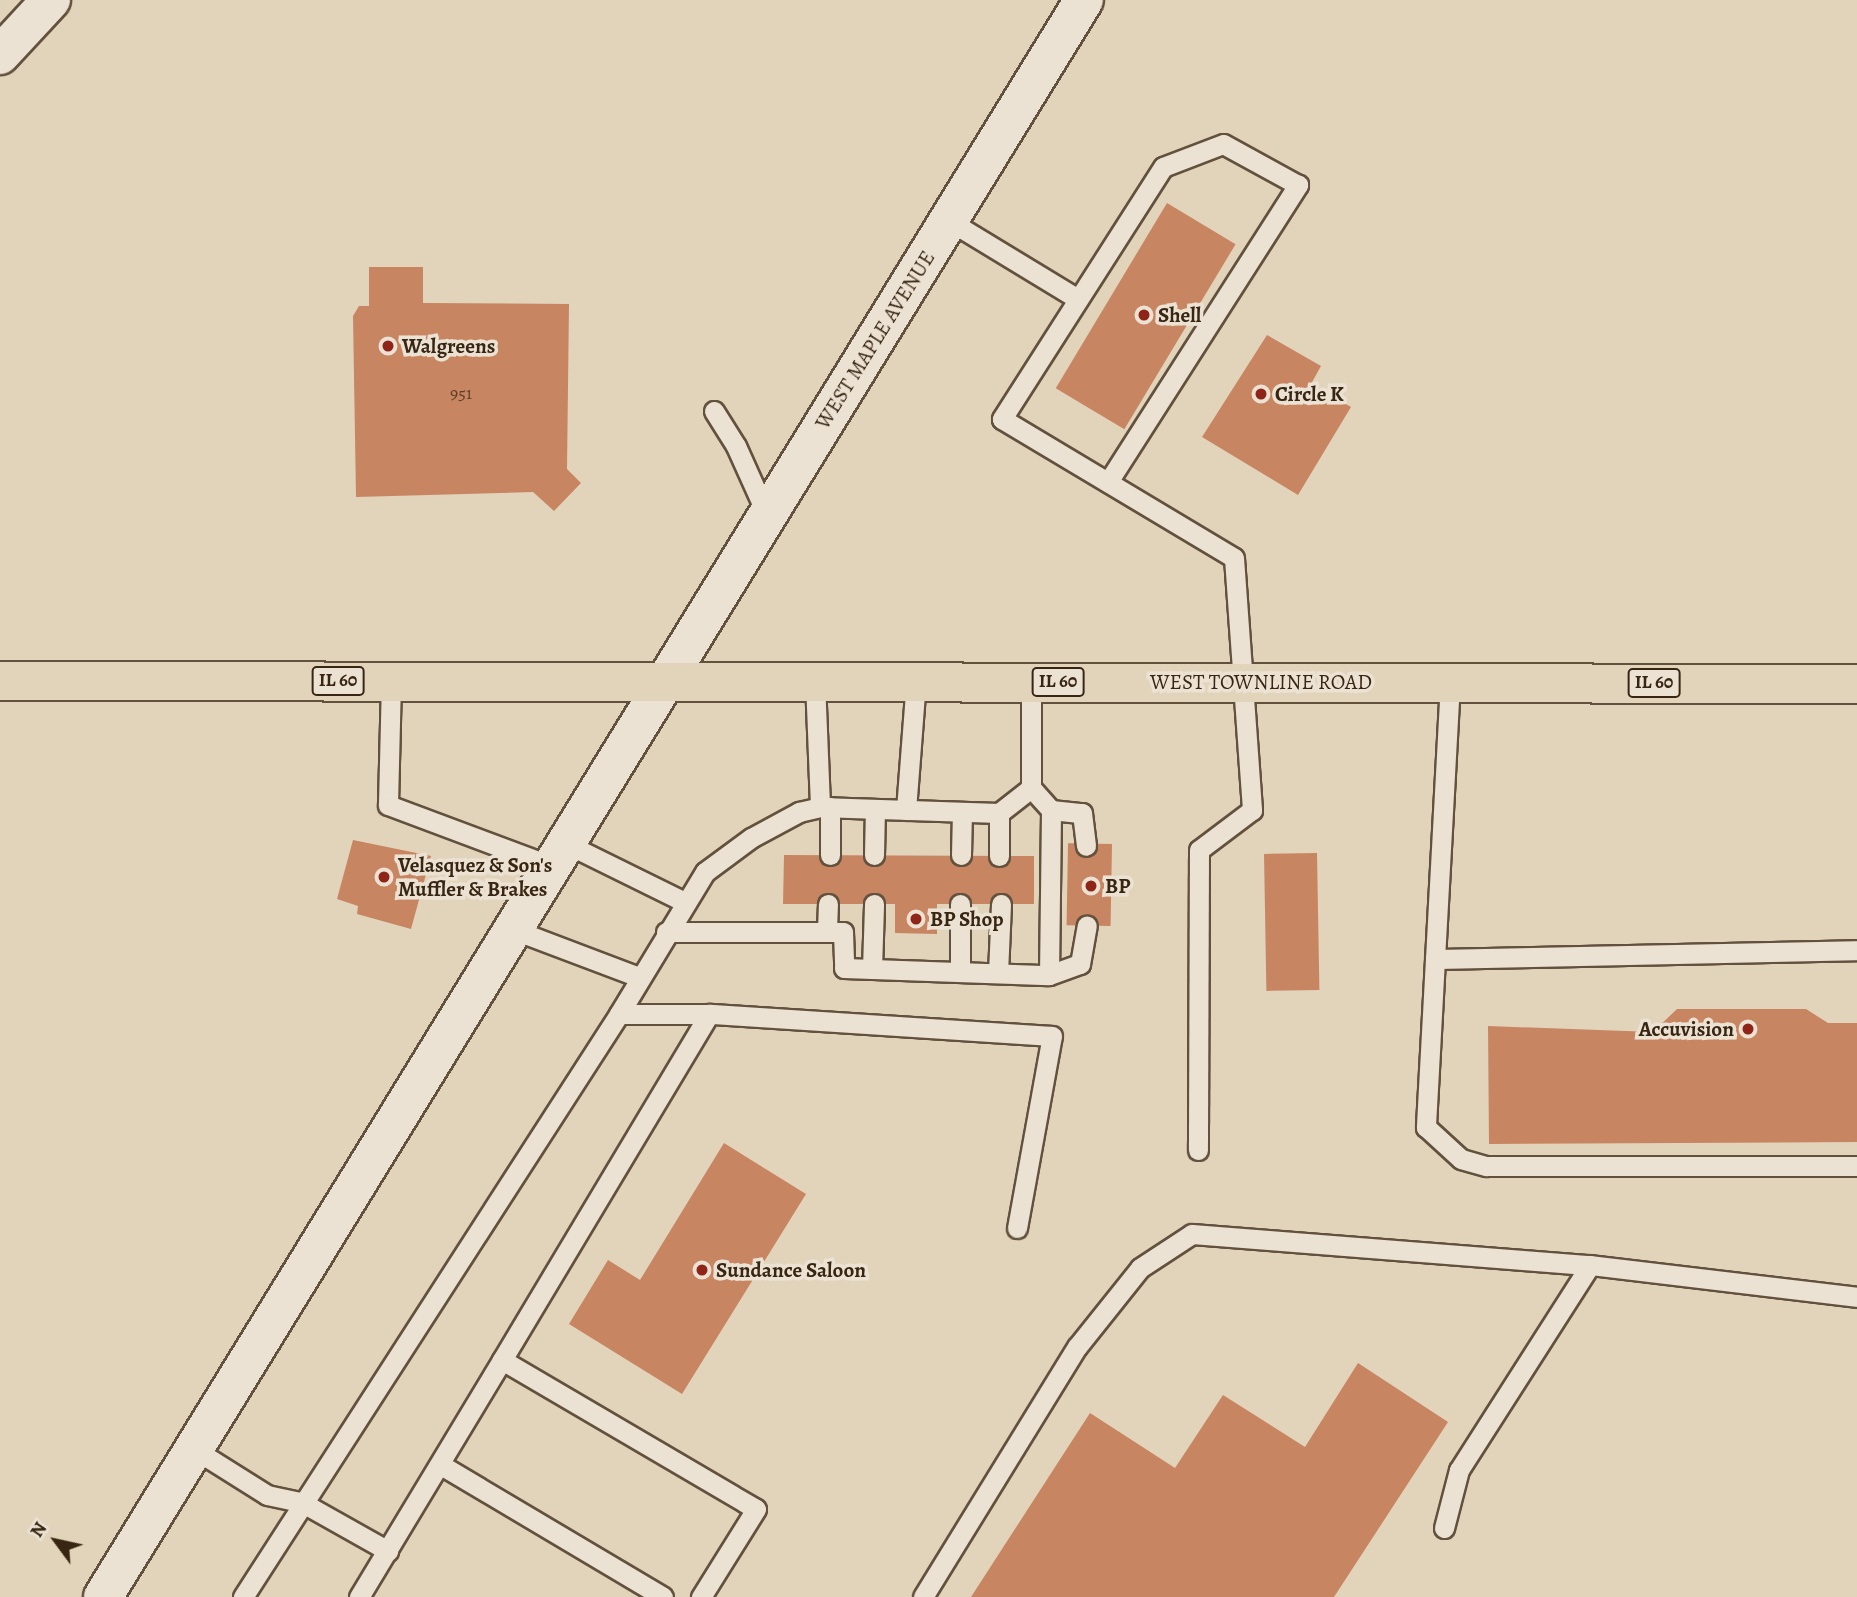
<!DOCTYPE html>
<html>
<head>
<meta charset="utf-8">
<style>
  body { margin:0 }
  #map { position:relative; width:1857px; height:1597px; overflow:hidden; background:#e2d3bb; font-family:Alegreya,serif }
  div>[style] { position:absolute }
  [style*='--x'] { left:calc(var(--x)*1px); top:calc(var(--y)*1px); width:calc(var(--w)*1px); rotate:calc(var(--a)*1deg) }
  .building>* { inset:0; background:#c88562; transform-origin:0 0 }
  .roads { filter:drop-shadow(2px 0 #62513d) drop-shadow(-2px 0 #62513d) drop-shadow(0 2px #62513d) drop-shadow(0 -2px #62513d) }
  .service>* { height:19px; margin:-9.5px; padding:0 9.5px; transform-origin:9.5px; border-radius:9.5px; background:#ece2d3 }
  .minor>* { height:38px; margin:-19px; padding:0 19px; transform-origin:19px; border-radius:19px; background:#ece2d3 }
  .secondary>* { height:38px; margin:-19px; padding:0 19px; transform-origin:19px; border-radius:19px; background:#ece2d3 }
  .primary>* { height:38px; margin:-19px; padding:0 19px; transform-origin:19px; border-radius:19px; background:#e2d3bb }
  .dots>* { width:19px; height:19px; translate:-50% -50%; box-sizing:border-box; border:4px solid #ece2d3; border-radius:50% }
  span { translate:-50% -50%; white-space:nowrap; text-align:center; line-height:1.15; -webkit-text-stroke:7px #ece2d3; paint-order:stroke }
  .number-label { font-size:18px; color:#5c3e27 }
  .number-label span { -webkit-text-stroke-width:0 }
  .shield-label span { padding:2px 5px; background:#ece2d3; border:2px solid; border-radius:5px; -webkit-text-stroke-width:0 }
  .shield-label { font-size:19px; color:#382613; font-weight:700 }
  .poi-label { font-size:21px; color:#382613; font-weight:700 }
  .left { translate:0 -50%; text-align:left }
  .right { translate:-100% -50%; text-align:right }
  .street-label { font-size:21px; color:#382613 }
  .north { position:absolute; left:21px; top:1506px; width:70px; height:70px; -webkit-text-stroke:5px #ece2d3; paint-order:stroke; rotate:303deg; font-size:19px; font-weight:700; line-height:28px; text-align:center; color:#382613 }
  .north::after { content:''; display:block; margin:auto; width:24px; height:32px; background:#382613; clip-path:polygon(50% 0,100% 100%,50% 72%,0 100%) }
</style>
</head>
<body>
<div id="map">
  <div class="building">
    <div style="left:1167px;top:203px;width:80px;height:216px;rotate:31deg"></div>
    <div style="clip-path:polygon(369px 267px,423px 267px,423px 303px,569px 304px,567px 469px,581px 483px,554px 511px,533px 492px,356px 497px,353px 316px,359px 306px,369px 306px)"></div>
    <div style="clip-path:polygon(1267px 335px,1321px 366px,1311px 384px,1351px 407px,1298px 495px,1202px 437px)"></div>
    <div style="clip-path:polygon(353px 840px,431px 856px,411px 929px,357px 914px,358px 906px,337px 899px)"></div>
    <div style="left:1112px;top:844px;width:82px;height:44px;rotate:91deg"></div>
    <div style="left:1317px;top:853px;width:137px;height:53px;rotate:89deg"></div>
    <div style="clip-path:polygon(784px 855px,1034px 856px,1034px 904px,937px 904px,937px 934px,895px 933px,895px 904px,783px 904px)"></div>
    <div style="clip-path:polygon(1677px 1009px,1806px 1009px,1828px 1023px,1857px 1023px,1857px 1142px,1489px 1144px,1488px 1026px,1653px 1032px)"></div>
    <div style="clip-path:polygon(724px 1143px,806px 1194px,682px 1394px,569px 1324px,608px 1260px,640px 1280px)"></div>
    <div style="clip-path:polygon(1358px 1363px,1448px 1422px,1334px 1597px,971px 1597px,1090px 1413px,1175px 1468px,1223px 1395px,1305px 1447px)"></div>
  </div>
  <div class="roads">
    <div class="service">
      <div style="--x:948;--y:220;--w:152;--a:31.3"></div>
      <div style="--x:714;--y:411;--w:41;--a:57.8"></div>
      <div style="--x:736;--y:446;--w:76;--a:65.8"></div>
      <div style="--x:1108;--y:482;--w:353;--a:-57.4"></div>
      <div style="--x:1298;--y:185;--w:85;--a:-151.3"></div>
      <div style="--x:1223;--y:144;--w:64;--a:159"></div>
      <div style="--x:1163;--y:167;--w:299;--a:122.6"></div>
      <div style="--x:1002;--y:419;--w:270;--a:30.9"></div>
      <div style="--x:1234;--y:558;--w:253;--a:85.9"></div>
      <div style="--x:1252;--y:810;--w:66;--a:143"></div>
      <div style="--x:1199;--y:850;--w:300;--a:90.2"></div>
      <div style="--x:391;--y:681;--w:124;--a:91.4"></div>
      <div style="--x:388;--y:805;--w:174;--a:20.5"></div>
      <div style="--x:815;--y:681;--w:126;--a:87.7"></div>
      <div style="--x:1450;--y:682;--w:446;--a:93.1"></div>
      <div style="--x:1426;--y:1127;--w:47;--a:42.4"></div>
      <div style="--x:1461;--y:1159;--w:26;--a:16"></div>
      <div style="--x:1486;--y:1166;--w:371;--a:0"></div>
      <div style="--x:830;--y:807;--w:48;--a:90"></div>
      <div style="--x:906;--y:810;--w:129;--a:-85.6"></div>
      <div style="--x:1051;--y:810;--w:31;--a:6"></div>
      <div style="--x:1082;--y:813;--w:33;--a:83"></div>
      <div style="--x:999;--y:813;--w:43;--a:90"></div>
      <div style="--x:565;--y:843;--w:134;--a:26.2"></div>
      <div style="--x:874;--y:855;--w:46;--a:-88.8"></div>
      <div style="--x:961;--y:855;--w:43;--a:-88.7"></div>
      <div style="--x:512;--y:929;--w:136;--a:20.7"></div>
      <div style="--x:827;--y:931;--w:27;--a:-88"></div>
      <div style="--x:666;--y:932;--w:177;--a:0"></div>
      <div style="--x:843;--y:932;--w:36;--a:88"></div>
      <div style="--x:844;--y:968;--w:205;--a:2"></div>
      <div style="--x:1049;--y:975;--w:165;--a:-89.3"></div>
      <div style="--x:1051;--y:810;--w:30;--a:-132"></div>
      <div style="--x:1435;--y:959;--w:422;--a:-1.2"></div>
      <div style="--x:872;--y:969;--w:65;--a:-88.2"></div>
      <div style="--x:960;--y:972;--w:68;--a:-90"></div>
      <div style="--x:998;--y:973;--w:69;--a:-87.5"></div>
      <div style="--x:1049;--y:975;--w:33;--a:-20"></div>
      <div style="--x:1080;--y:964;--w:39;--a:-80"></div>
      <div style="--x:1017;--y:1228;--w:195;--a:-79.7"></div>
      <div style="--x:1052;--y:1036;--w:344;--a:-176.3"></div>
      <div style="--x:709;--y:1014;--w:90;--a:180"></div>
      <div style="--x:619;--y:1014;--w:166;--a:-58.8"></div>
      <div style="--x:705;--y:872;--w:57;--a:-36.5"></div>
      <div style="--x:751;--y:838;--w:55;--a:-28.4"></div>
      <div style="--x:799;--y:812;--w:22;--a:-13"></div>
      <div style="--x:820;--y:807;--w:179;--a:1.9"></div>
      <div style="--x:999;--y:813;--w:41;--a:-38"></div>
      <div style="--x:1031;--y:788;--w:107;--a:-90"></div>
      <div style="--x:502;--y:1360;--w:403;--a:-59.1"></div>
      <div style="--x:194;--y:1449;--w:86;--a:32.2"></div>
      <div style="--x:267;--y:1495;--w:35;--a:12"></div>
      <div style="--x:301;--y:1502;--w:100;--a:29.4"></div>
      <div style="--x:441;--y:1465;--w:258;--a:30.7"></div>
      <div style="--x:1444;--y:1528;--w:60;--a:-75.5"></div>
      <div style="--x:1459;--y:1470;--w:243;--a:-57.4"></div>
      <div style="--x:243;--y:1597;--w:694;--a:-57.18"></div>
      <div style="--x:359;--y:1597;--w:277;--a:-58.9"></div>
      <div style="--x:502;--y:1360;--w:294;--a:30.4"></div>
      <div style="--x:756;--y:1509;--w:104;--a:122"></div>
      <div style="--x:923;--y:1597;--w:294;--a:-58.4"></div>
      <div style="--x:1077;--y:1347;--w:101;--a:-51.4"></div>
      <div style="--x:1140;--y:1268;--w:62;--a:-33.2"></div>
      <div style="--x:1192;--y:1234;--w:399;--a:4.5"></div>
      <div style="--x:1590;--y:1265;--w:269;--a:6.8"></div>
    </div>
    <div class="minor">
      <div style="--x:0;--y:55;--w:75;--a:-47.2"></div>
    </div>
    <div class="secondary">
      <div style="--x:103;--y:1597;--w:1874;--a:-58.44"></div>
    </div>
    <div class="primary">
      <div style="--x:0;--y:681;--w:1857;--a:0.09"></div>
    </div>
  </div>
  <div class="dots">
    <div style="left:1144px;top:315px;background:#8f2418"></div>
    <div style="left:388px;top:346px;background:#8f2418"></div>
    <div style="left:1261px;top:394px;background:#8f2418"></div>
    <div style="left:384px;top:877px;background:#8f2418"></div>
    <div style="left:1091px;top:886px;background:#8f2418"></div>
    <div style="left:916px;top:919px;background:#8f2418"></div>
    <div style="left:1748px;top:1029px;background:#8f2418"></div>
    <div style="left:702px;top:1270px;background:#8f2418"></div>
  </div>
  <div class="number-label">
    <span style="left:461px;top:393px">951</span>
  </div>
  <div class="shield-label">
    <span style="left:338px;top:681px">IL 60</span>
    <span style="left:1058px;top:682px">IL 60</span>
    <span style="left:1654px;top:683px">IL 60</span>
  </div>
  <div class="poi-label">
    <span class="left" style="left:1158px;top:315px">Shell</span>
    <span class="left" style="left:402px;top:346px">Walgreens</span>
    <span class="left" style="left:1275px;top:394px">Circle K</span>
    <span class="left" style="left:398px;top:877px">Velasquez &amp; Son's<br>Muffler &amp; Brakes</span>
    <span class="left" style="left:1105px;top:886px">BP</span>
    <span class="left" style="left:930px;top:919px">BP Shop</span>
    <span class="right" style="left:1734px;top:1029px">Accuvision</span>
    <span class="left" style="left:716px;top:1270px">Sundance Saloon</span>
  </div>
  <div class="street-label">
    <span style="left:875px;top:340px;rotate:-58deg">WEST MAPLE AVENUE</span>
    <span style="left:1261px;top:682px">WEST TOWNLINE ROAD</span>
  </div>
  <div class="north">N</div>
</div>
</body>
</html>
